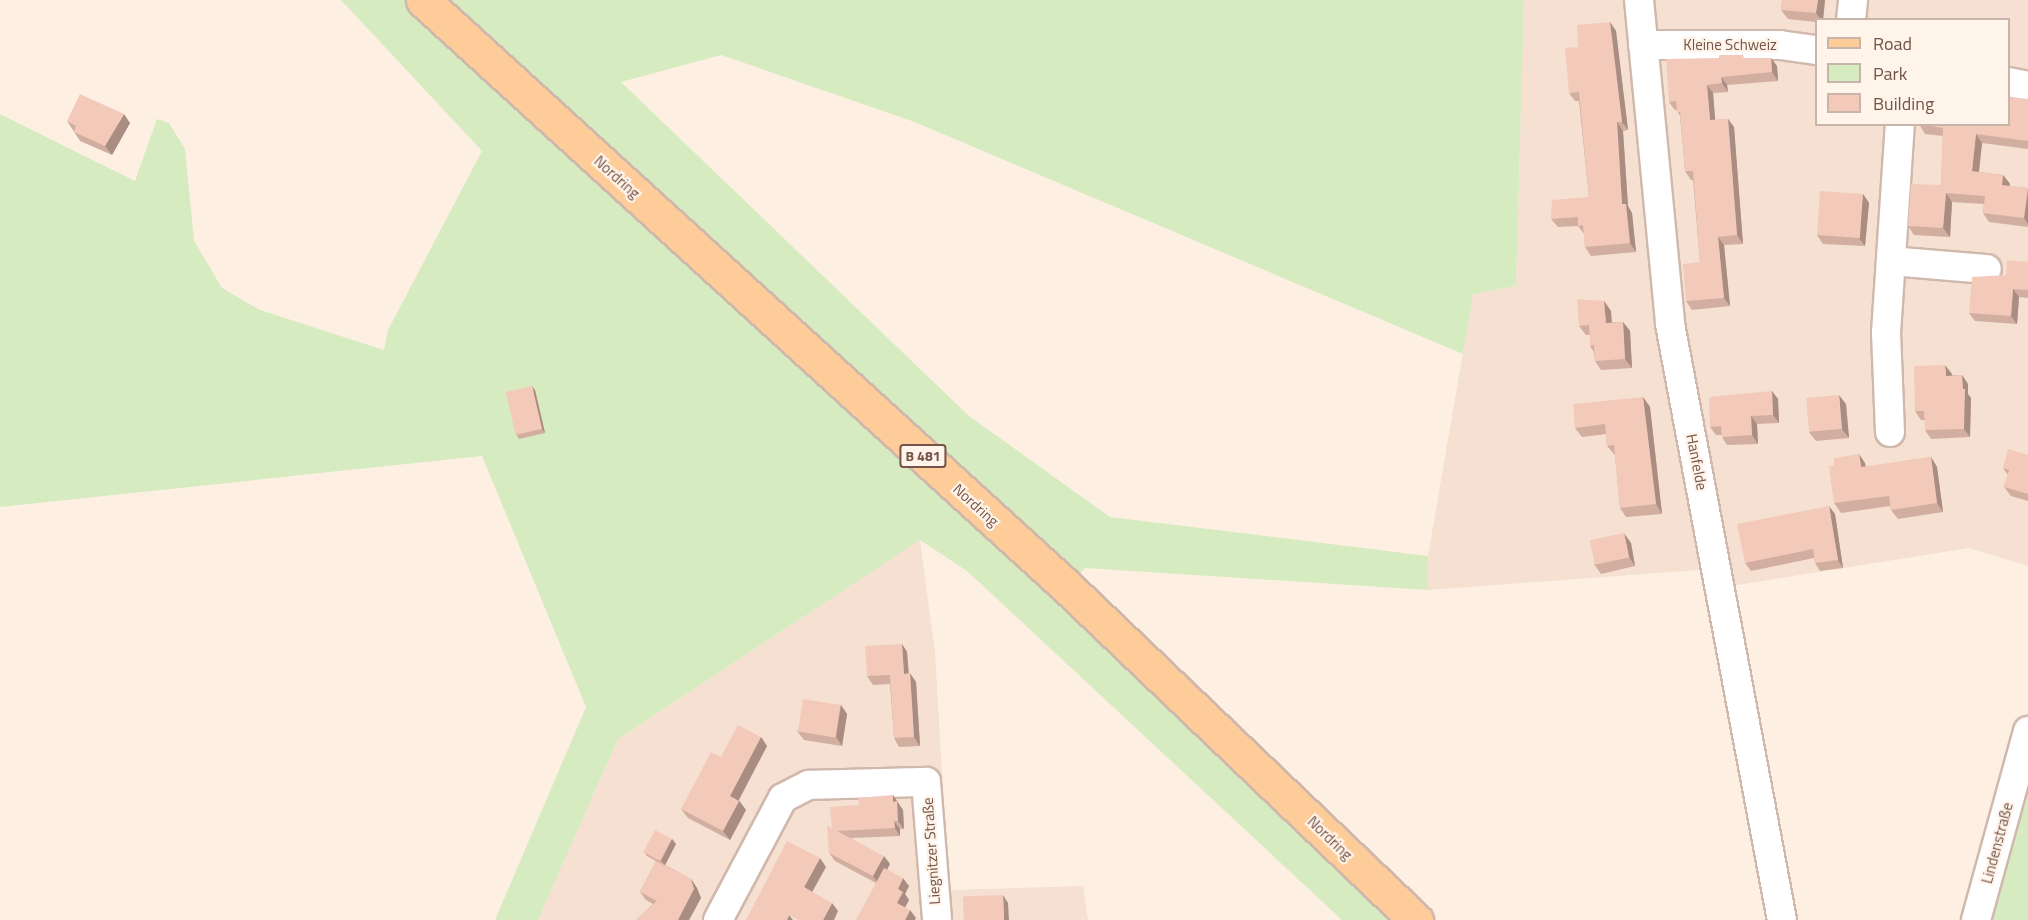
<!DOCTYPE html>
<html>
<head>
<meta charset="utf-8">
<style>
  body { margin:0 }
  #map { position:relative; width:2028px; height:920px; overflow:hidden; background:#fdf0e3; font-family:"Titillium Web",sans-serif }
  div>[style] { position:absolute }
  [style*='--x'] { left:calc(var(--x)*1px); top:calc(var(--y)*1px); width:calc(var(--w)*1px); rotate:calc(var(--a)*1deg) }
  .residential>* { inset:0; background:#f5e0d1 }
  .green>* { inset:0; background:#d7ebc1 }
  .roads { filter:drop-shadow(2px 0 #d0b8ac) drop-shadow(-2px 0 #d0b8ac) drop-shadow(0 2px #d0b8ac) drop-shadow(0 -2px #d0b8ac) }
  .minor>* { height:28px; margin:-14px; padding:0 14px; transform-origin:14px; border-radius:14px; background:#fff }
  .primary>* { height:33px; margin:-16.5px; padding:0 16.5px; transform-origin:16.5px; border-radius:16.5px; background:#fdcc99 }
  .wall>* { inset:0; background:#d1aea0 }
  .shaded-wall>* { inset:0; background:#aa8d82 }
  .building>* { inset:0; background:#f3caba; transform-origin:0 0 }
  span { translate:-50% -50%; white-space:nowrap; text-align:center; line-height:1.15; -webkit-text-stroke:4.5px #fff4ea; paint-order:stroke }
  .shield-label span { padding:2px 4px; background:#fff4ea; border:2px solid; border-radius:4px; -webkit-text-stroke-width:0 }
  .shield-label { font-size:14px; color:#755348; font-weight:700 }
  .street-label { font-size:15px; color:#755348 }
  .legend { position:absolute; left:1815px; top:18px; width:195px; height:108px; box-sizing:border-box; background:#fff4ea; border:2px solid #c8b4a9; margin:0; padding:8px 10px; list-style:none; font-size:18px; color:#755348 }
  .legend li { display:flex; align-items:center; gap:12px; height:30px }
  .legend b { width:30px; border:2px solid #c8b4a9 }
</style>
</head>
<body>
<div id="map">
  <div class="residential">
    <div style="clip-path:polygon(evenodd,1524px 0,2028px 0,2028px 566px,1969px 548px,1731px 586px,1698px 570px,1428px 590px,1428px 556px,1473px 294px,1516px 286px,1524px 0,1816px 20px,2008px 20px,2008px 124px,1816px 124px,1816px 20px)"></div>
    <div style="clip-path:polygon(920px 540px,935px 653px,949px 890px,1083px 886px,1088px 920px,538px 920px,618px 739px)"></div>
  </div>
  <div class="green">
    <div style="clip-path:polygon(341px 0,1524px 0,1516px 286px,1473px 294px,1463px 354px,912px 121px,721px 55px,621px 82px,969px 416px,1110px 517px,1428px 556px,1428px 590px,1085px 568px,1055px 598px,1389px 920px,1342px 920px,967px 571px,920px 540px,618px 739px,538px 920px,495px 920px,586px 707px,482px 456px,0 507px,0 114px,135px 181px,157px 119px,169px 123px,185px 149px,194px 241px,222px 288px,260px 310px,384px 350px,388px 330px,482px 151px)"></div>
    <div style="clip-path:polygon(2028px 731px,2028px 920px,1976px 920px)"></div>
  </div>
  <div class="roads">
    <div class="minor">
      <div style="--x:1639;--y:0;--w:325;--a:84.5"></div>
      <div style="--x:1670;--y:324;--w:606;--a:79.36"></div>
      <div style="--x:1851;--y:20;--w:20;--a:-84"></div>
      <div style="--x:1643;--y:45;--w:137;--a:0"></div>
      <div style="--x:1780;--y:45;--w:36;--a:8"></div>
      <div style="--x:2008;--y:82;--w:20;--a:11"></div>
      <div style="--x:1891;--y:261;--w:96;--a:4.8"></div>
      <div style="--x:1890;--y:432;--w:99;--a:-92.3"></div>
      <div style="--x:1886;--y:333;--w:209;--a:-86.2"></div>
      <div style="--x:718;--y:920;--w:138;--a:-62"></div>
      <div style="--x:783;--y:798;--w:29;--a:-27"></div>
      <div style="--x:809;--y:785;--w:117;--a:-1.5"></div>
      <div style="--x:926;--y:782;--w:138;--a:85.4"></div>
      <div style="--x:1976;--y:920;--w:196;--a:-74.6"></div>
    </div>
    <div class="primary">
      <div style="--x:423;--y:0;--w:867;--a:42.34"></div>
      <div style="--x:1064;--y:584;--w:487;--a:43.7"></div>
    </div>
  </div>
  <div class="wall">
    <div style="clip-path:polygon(1782px 0,1825px 0,1823px 20px,1816px 20px,1816px 22px,1788px 19px,1781px 10px)"></div>
    <div style="clip-path:polygon(1610px 22px,1616px 31px,1628px 130px,1623px 131px,1628px 206px,1632px 213px,1636px 252px,1591px 256px,1585px 247px,1584px 234px,1578px 226px,1558px 227px,1551px 219px,1589px 197px,1579px 101px,1575px 101px,1569px 93px,1578px 47px)"></div>
    <div style="clip-path:polygon(1746px 58px,1771px 58px,1777px 66px,1778px 81px,1727px 85px,1728px 92px,1713px 93px,1715px 120px,1728px 119px,1734px 127px,1743px 244px,1724px 245px,1730px 306px,1692px 310px,1686px 301px,1700px 262px,1693px 180px,1691px 180px,1685px 171px,1680px 116px,1677px 110px,1675px 110px,1669px 102px)"></div>
    <div style="clip-path:polygon(2028px 99px,2028px 149px,1982px 143px,1979px 172px,2003px 175px,2010px 184px,2009px 186px,2028px 188px,2028px 227px,1989px 222px,1983px 213px,1984px 204px,1952px 202px,1950px 237px,1914px 235px,1908px 226px,1941px 185px,1943px 136px,1925px 134px,1919px 124px)"></div>
    <div style="clip-path:polygon(67px 121px,130px 123px,112px 155px,80px 141px)"></div>
    <div style="clip-path:polygon(1863px 194px,1869px 203px,1865px 246px,1823px 244px,1817px 235px)"></div>
    <div style="clip-path:polygon(2028px 262px,2028px 298px,2019px 297px,2017px 324px,1975px 321px,1969px 313px,2006px 275px)"></div>
    <div style="clip-path:polygon(1604px 301px,1611px 311px,1612px 322px,1623px 322px,1630px 331px,1632px 368px,1601px 370px,1595px 361px,1594px 352px,1590px 346px,1590px 335px,1586px 335px,1579px 326px)"></div>
    <div style="clip-path:polygon(1952px 374px,1952px 375px,1962px 375px,1968px 384px,1968px 394px,1971px 398px,1970px 437px,1931px 439px,1925px 430px,1925px 420px,1921px 420px,1915px 411px)"></div>
    <div style="clip-path:polygon(535px 390px,545px 433px,519px 439px,516px 434px)"></div>
    <div style="clip-path:polygon(1772px 391px,1778px 399px,1779px 423px,1757px 424px,1758px 444px,1727px 445px,1722px 437px,1722px 435px,1716px 435px,1710px 427px)"></div>
    <div style="clip-path:polygon(1643px 397px,1650px 407px,1662px 514px,1626px 517px,1620px 508px,1615px 455px,1607px 446px,1606px 434px,1582px 437px,1575px 428px)"></div>
    <div style="clip-path:polygon(1846px 404px,1849px 438px,1816px 441px,1809px 432px)"></div>
    <div style="clip-path:polygon(2028px 455px,2028px 501px,2011px 496px,2004px 487px,2008px 475px,2003px 468px)"></div>
    <div style="clip-path:polygon(1931px 457px,1937px 467px,1943px 512px,1898px 519px,1891px 510px,1890px 506px,1841px 513px,1834px 503px,1865px 463px,1866px 467px)"></div>
    <div style="clip-path:polygon(1835px 514px,1843px 568px,1820px 571px,1815px 563px,1814px 558px,1751px 571px,1745px 563px)"></div>
    <div style="clip-path:polygon(1631px 543px,1635px 566px,1601px 574px,1594px 564px)"></div>
    <div style="clip-path:polygon(902px 644px,907px 652px,909px 673px,916px 682px,920px 746px,899px 747px,894px 738px,890px 684px,873px 685px,867px 676px)"></div>
    <div style="clip-path:polygon(841px 705px,847px 714px,842px 746px,804px 740px,797px 731px)"></div>
    <div style="clip-path:polygon(761px 737px,767px 746px,739px 800px,746px 810px,730px 840px,688px 818px,681px 809px,721px 757px)"></div>
    <div style="clip-path:polygon(893px 795px,903px 810px,904px 829px,900px 829px,900px 836px,851px 838px,890px 864px,887px 869px,909px 886px,905px 894px,909px 900px,905px 907px,916px 918px,876px 883px,835px 861px,829px 853px,832px 828px)"></div>
    <div style="clip-path:polygon(672px 839px,676px 844px,665px 865px,691px 879px,697px 888px,701px 898px,689px 920px,636px 920px,653px 904px,646px 900px,640px 892px,656px 861px,647px 856px,644px 852px)"></div>
  </div>
  <div class="shaded-wall">
    <div style="clip-path:polygon(1818px 0,1825px 0,1823px 20px,1821px 20px,1816px 13px)"></div>
    <div style="clip-path:polygon(1610px 22px,1616px 31px,1628px 130px,1622px 122px)"></div>
    <div style="clip-path:polygon(1771px 58px,1777px 66px,1778px 81px,1772px 72px)"></div>
    <div style="clip-path:polygon(1721px 77px,1727px 85px,1728px 92px,1722px 83px)"></div>
    <div style="clip-path:polygon(1707px 85px,1713px 93px,1716px 129px,1710px 120px)"></div>
    <div style="clip-path:polygon(124px 114px,130px 123px,112px 155px,105px 146px)"></div>
    <div style="clip-path:polygon(1728px 119px,1734px 127px,1743px 244px,1737px 235px)"></div>
    <div style="clip-path:polygon(1617px 122px,1623px 131px,1628px 206px,1632px 213px,1636px 252px,1630px 243px,1622px 204px)"></div>
    <div style="clip-path:polygon(1976px 134px,1982px 143px,1978px 180px,1972px 171px)"></div>
    <div style="clip-path:polygon(2003px 175px,2010px 184px,2008px 194px,2002px 185px)"></div>
    <div style="clip-path:polygon(2028px 189px,2028px 224px,2024px 218px)"></div>
    <div style="clip-path:polygon(1946px 193px,1952px 202px,1950px 237px,1943px 228px)"></div>
    <div style="clip-path:polygon(1863px 194px,1869px 203px,1865px 246px,1859px 238px)"></div>
    <div style="clip-path:polygon(1718px 237px,1724px 245px,1730px 306px,1724px 298px)"></div>
    <div style="clip-path:polygon(2013px 289px,2019px 297px,2017px 324px,2011px 316px)"></div>
    <div style="clip-path:polygon(1604px 301px,1611px 311px,1612px 332px,1606px 323px)"></div>
    <div style="clip-path:polygon(1623px 322px,1630px 331px,1632px 368px,1625px 359px)"></div>
    <div style="clip-path:polygon(1945px 365px,1952px 374px,1952px 384px,1946px 376px)"></div>
    <div style="clip-path:polygon(1962px 375px,1968px 384px,1968px 394px,1971px 398px,1970px 437px,1964px 429px)"></div>
    <div style="clip-path:polygon(532px 386px,535px 390px,545px 433px,542px 429px)"></div>
    <div style="clip-path:polygon(1772px 391px,1778px 399px,1779px 423px,1773px 415px)"></div>
    <div style="clip-path:polygon(1839px 395px,1846px 404px,1849px 438px,1842px 429px)"></div>
    <div style="clip-path:polygon(1643px 397px,1650px 407px,1662px 514px,1656px 504px)"></div>
    <div style="clip-path:polygon(1751px 416px,1757px 424px,1758px 444px,1752px 435px)"></div>
    <div style="clip-path:polygon(1859px 454px,1865px 463px,1867px 477px,1861px 467px)"></div>
    <div style="clip-path:polygon(1931px 457px,1937px 467px,1943px 512px,1937px 503px)"></div>
    <div style="clip-path:polygon(1829px 506px,1835px 514px,1843px 568px,1838px 560px)"></div>
    <div style="clip-path:polygon(1624px 533px,1631px 543px,1635px 566px,1629px 557px)"></div>
    <div style="clip-path:polygon(902px 644px,907px 652px,909px 682px,904px 674px)"></div>
    <div style="clip-path:polygon(910px 673px,916px 682px,920px 746px,914px 737px)"></div>
    <div style="clip-path:polygon(841px 705px,847px 714px,842px 746px,836px 737px)"></div>
    <div style="clip-path:polygon(761px 737px,767px 746px,736px 805px,730px 796px)"></div>
    <div style="clip-path:polygon(893px 795px,903px 810px,904px 829px,898px 821px,893px 802px)"></div>
    <div style="clip-path:polygon(739px 801px,746px 810px,730px 840px,723px 831px)"></div>
    <div style="clip-path:polygon(894px 821px,900px 829px,900px 836px,895px 828px)"></div>
    <div style="clip-path:polygon(672px 839px,676px 844px,665px 865px,661px 861px)"></div>
    <div style="clip-path:polygon(884px 856px,890px 864px,879px 884px,873px 876px)"></div>
    <div style="clip-path:polygon(820px 858px,826px 867px,810px 896px,804px 887px)"></div>
    <div style="clip-path:polygon(903px 878px,909px 886px,905px 894px,909px 900px,903px 911px,897px 903px,898px 889px)"></div>
    <div style="clip-path:polygon(691px 879px,697px 888px,701px 898px,689px 920px,678px 920px)"></div>
    <div style="clip-path:polygon(1003px 895px,1008px 903px,1009px 920px,1004px 920px)"></div>
    <div style="clip-path:polygon(832px 903px,838px 911px,834px 920px,823px 920px)"></div>
    <div style="clip-path:polygon(910px 910px,916px 918px,915px 920px,905px 920px)"></div>
    <div style="clip-path:polygon(789px 915px,793px 920px,787px 920px)"></div>
  </div>
  <div class="building">
    <div style="clip-path:polygon(1782px 0,1818px 0,1816px 13px,1781px 10px)"></div>
    <div style="clip-path:polygon(1610px 22px,1622px 122px,1617px 122px,1622px 204px,1626px 204px,1630px 243px,1585px 247px,1583px 225px,1578px 226px,1578px 217px,1551px 219px,1552px 200px,1589px 197px,1579px 92px,1569px 93px,1565px 48px,1578px 47px,1577px 25px)"></div>
    <div style="clip-path:polygon(1719px 55px,1743px 55px,1744px 58px,1771px 58px,1772px 72px,1721px 77px,1722px 83px,1707px 85px,1710px 120px,1728px 119px,1737px 235px,1718px 237px,1724px 298px,1686px 301px,1683px 264px,1700px 262px,1693px 171px,1685px 171px,1680px 112px,1677px 112px,1676px 101px,1669px 102px,1666px 59px,1719px 58px)"></div>
    <div style="clip-path:polygon(80px 94px,124px 114px,105px 146px,74px 132px,76px 126px,67px 121px)"></div>
    <div style="clip-path:polygon(2008px 97px,2028px 99px,2028px 141px,1976px 134px,1972px 171px,2003px 175px,2002px 185px,2028px 188px,2024px 218px,1983px 213px,1985px 196px,1946px 193px,1943px 228px,1908px 226px,1911px 184px,1941px 185px,1943px 128px,1919px 124px,2008px 124px)"></div>
    <div style="left:1820px;top:191px;width:43px;height:44px;rotate:4deg"></div>
    <div style="clip-path:polygon(2007px 260px,2028px 262px,2028px 290px,2013px 289px,2011px 316px,1969px 313px,1972px 277px,2006px 275px)"></div>
    <div style="clip-path:polygon(1577px 299px,1604px 301px,1606px 323px,1623px 322px,1625px 359px,1595px 361px,1594px 345px,1590px 346px,1589px 325px,1579px 326px)"></div>
    <div style="clip-path:polygon(1945px 365px,1946px 376px,1962px 375px,1963px 389px,1965px 389px,1964px 429px,1925px 430px,1924px 411px,1915px 411px,1914px 366px)"></div>
    <div style="left:532px;top:386px;width:44px;height:27px;rotate:77deg"></div>
    <div style="clip-path:polygon(1772px 391px,1773px 415px,1751px 416px,1752px 435px,1722px 437px,1721px 426px,1710px 427px,1709px 397px)"></div>
    <div style="left:1839px;top:395px;width:34px;height:33px;rotate:85deg"></div>
    <div style="clip-path:polygon(1643px 397px,1656px 504px,1620px 508px,1614px 445px,1607px 446px,1605px 424px,1575px 428px,1573px 404px)"></div>
    <div style="clip-path:polygon(2008px 449px,2028px 455px,2028px 494px,2004px 487px,2009px 470px,2003px 468px)"></div>
    <div style="clip-path:polygon(1859px 454px,1861px 467px,1931px 457px,1937px 503px,1891px 510px,1889px 496px,1834px 503px,1829px 466px,1834px 466px,1834px 458px)"></div>
    <div style="clip-path:polygon(1829px 506px,1838px 560px,1815px 563px,1813px 549px,1745px 563px,1737px 524px)"></div>
    <div style="left:1624px;top:533px;width:25px;height:35px;rotate:78deg"></div>
    <div style="clip-path:polygon(902px 644px,904px 674px,910px 673px,914px 737px,894px 738px,890px 675px,867px 676px,865px 646px)"></div>
    <div style="left:803px;top:699px;width:38px;height:33px;rotate:9deg"></div>
    <div style="clip-path:polygon(738px 725px,761px 737px,730px 796px,739px 801px,723px 831px,681px 809px,711px 752px,721px 757px)"></div>
    <div style="clip-path:polygon(893px 795px,893px 802px,897px 801px,898px 821px,894px 821px,895px 828px,837px 831px,884px 856px,873px 876px,829px 853px,827px 826px,832px 828px,830px 807px,859px 805px,858px 798px)"></div>
    <div style="left:655px;top:830px;width:19px;height:25px;rotate:28deg"></div>
    <div style="clip-path:polygon(787px 841px,820px 858px,804px 887px,832px 903px,823px 920px,799px 920px,789px 915px,787px 920px,746px 920px)"></div>
    <div style="clip-path:polygon(656px 861px,691px 879px,694px 889px,678px 920px,636px 920px,657px 901px,640px 892px)"></div>
    <div style="clip-path:polygon(884px 868px,903px 878px,898px 889px,903px 892px,897px 903px,910px 910px,905px 920px,856px 920px)"></div>
    <div style="left:1003px;top:895px;width:25px;height:40px;rotate:88deg"></div>
  </div>
  <div class="shield-label">
    <span style="left:923px;top:456px">B 481</span>
  </div>
  <div class="street-label">
    <span style="left:1730px;top:45px">Kleine Schweiz</span>
    <span style="left:617px;top:177px;rotate:42deg">Nordring</span>
    <span style="left:1697px;top:462px;rotate:79deg">Hanfelde</span>
    <span style="left:976px;top:505px;rotate:42deg">Nordring</span>
    <span style="left:1330px;top:838px;rotate:44deg">Nordring</span>
    <span style="left:1997px;top:843px;rotate:-75deg">Lindenstraße</span>
    <span style="left:931px;top:851px;rotate:-94deg">Liegnitzer Straße</span>
  </div>
  <ul class="legend">
  <li><b style="height:8px;background:#fdcc99"></b>Road</li>
  <li><b style="height:16px;background:#d7ebc1"></b>Park</li>
  <li><b style="height:16px;background:#f3caba"></b>Building</li>
  </ul>
</div>
</body>
</html>
